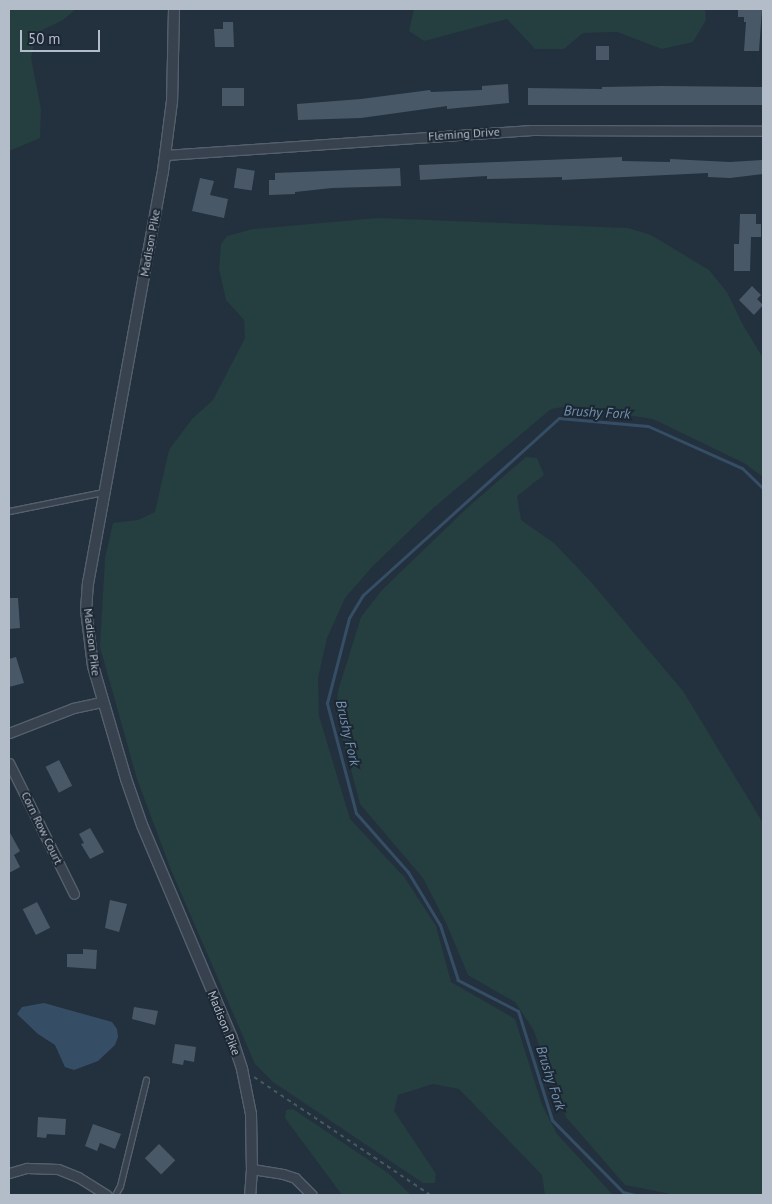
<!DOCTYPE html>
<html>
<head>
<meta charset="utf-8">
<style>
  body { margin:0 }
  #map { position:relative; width:772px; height:1204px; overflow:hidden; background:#23313e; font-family:"PT Sans",sans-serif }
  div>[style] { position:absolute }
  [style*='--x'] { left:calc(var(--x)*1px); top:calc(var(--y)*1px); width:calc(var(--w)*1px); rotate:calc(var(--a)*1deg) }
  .green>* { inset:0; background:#253e3f }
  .water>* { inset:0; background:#364e65 }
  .stream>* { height:3px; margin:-1.5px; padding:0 1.5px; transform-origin:1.5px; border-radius:1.5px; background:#364e65 }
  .building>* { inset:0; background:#495867; transform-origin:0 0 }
  .path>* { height:2px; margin-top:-1px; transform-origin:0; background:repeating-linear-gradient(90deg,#435b5b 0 4px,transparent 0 8px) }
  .roads { filter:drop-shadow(1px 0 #55606c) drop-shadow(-1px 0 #55606c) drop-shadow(0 1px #55606c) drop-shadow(0 -1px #55606c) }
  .service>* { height:4.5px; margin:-2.25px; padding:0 2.25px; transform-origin:2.25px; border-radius:2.25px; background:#37424e }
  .minor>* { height:9px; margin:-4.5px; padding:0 4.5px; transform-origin:4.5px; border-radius:4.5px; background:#37424e }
  .tertiary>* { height:10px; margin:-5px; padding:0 5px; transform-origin:5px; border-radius:5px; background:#37424e }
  span { translate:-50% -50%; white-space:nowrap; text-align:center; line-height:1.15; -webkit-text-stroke:4px #1c2733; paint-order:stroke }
  .street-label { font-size:12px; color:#b3bdc9 }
  .water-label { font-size:14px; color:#7191ad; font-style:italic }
  .frame { position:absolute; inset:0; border:10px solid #b3bdc9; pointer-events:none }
  .scale { position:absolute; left:20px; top:30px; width:80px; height:22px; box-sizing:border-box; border:2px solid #b3bdc9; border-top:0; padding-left:6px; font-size:15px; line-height:18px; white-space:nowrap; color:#b3bdc9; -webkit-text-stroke:4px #1c2733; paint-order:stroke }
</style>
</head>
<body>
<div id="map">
  <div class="green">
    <div style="clip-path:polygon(9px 9px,76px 9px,63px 20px,36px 33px,31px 58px,41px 109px,40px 138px,9px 151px)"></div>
    <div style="clip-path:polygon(414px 9px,705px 9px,706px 20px,693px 42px,662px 49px,617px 32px,583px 33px,564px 49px,535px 49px,507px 19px,424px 41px,409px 31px)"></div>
    <div style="clip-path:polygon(378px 218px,628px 228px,651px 235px,709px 270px,727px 292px,742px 323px,763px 358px,763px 477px,744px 463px,653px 419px,569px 406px,551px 409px,431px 510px,372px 567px,345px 598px,327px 638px,318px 678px,319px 716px,350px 819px,405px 878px,436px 926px,451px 982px,515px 1019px,542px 1105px,557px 1134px,613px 1195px,545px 1195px,542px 1175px,459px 1089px,433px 1084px,398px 1095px,394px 1111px,436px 1174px,435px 1183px,423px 1183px,273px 1082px,255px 1064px,171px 870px,137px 779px,100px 647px,105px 558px,113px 523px,138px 520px,155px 512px,169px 450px,192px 419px,213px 400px,245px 338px,244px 320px,226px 300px,219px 269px,221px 244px,227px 236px,253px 229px)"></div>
    <div style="clip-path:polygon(526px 457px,537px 458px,544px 475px,517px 496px,521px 520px,554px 543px,591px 582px,683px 691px,763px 823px,763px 1195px,676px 1195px,625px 1185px,566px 1117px,533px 1029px,515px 1002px,468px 975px,447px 925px,423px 878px,360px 804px,336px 713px,338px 691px,361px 617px,382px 590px,466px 509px)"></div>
    <div style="clip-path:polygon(293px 1109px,388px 1173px,411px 1195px,342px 1195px,285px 1118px,286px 1110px)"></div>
  </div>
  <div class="water">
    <div style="clip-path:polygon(44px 1003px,112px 1022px,117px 1029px,118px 1037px,115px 1045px,98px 1061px,74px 1070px,65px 1067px,55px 1045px,38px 1034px,17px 1014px,22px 1007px)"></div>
  </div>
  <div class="stream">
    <div style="--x:635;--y:1195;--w:12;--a:-166"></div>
    <div style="--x:623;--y:1192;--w:101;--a:-134.6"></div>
    <div style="--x:552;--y:1120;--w:114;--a:-107.3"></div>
    <div style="--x:518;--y:1011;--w:68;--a:-152.7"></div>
    <div style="--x:458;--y:980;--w:58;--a:-108.1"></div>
    <div style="--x:440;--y:925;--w:62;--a:-121.1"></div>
    <div style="--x:408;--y:872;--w:79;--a:-131.4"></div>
    <div style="--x:356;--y:813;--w:114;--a:-104.8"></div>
    <div style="--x:327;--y:703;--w:88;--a:-75.5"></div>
    <div style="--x:349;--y:618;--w:27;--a:-59"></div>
    <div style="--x:363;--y:595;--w:264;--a:-42.1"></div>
    <div style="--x:559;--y:418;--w:89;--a:5.1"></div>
    <div style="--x:648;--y:426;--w:103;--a:24.1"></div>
    <div style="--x:742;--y:468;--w:29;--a:44"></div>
  </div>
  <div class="building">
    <div style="clip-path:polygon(738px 9px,762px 9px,759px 51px,744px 51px,746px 22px,744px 22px,744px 17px,738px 17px)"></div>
    <div style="clip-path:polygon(223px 22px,233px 22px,234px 47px,215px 47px,214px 29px,223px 29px)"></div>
    <div style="left:596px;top:46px;width:13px;height:14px"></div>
    <div style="clip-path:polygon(508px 84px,509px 103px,447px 109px,447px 106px,361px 118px,298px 120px,297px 104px,361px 99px,430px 90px,431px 92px,482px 90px,482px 86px)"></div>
    <div style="clip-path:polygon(661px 86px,763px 87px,763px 105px,528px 105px,528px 88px,602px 89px,602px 87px)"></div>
    <div style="left:222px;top:88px;width:22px;height:18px"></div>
    <div style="clip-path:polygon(622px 157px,622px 161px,670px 162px,670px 159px,730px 162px,762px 160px,763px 174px,730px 178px,708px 177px,708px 173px,562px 180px,562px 177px,487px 179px,487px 176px,420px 180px,419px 165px)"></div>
    <div style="left:237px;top:168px;width:18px;height:20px;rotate:9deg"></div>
    <div style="clip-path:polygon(400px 168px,401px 186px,332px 188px,295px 192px,295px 194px,269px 195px,269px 180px,275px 180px,275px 173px)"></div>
    <div style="clip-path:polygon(200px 178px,214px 181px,210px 195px,228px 199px,224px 218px,192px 211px)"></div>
    <div style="clip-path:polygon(740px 214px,756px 214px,756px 224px,761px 224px,761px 237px,751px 237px,750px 271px,734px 271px,734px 244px,739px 244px)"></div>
    <div style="clip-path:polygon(752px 286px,761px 295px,757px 299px,763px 305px,754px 315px,739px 300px)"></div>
    <div style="clip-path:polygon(9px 598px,18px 598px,20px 628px,9px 629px)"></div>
    <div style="clip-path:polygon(16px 657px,24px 683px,9px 687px,9px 659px)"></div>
    <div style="left:59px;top:760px;width:29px;height:15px;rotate:63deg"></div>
    <div style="clip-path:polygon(90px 828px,104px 852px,90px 859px,81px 844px,84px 843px,79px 834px)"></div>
    <div style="clip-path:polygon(9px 831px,20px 851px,14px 855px,20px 867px,9px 873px)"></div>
    <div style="clip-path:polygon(110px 900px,127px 904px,119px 932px,105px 928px)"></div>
    <div style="left:37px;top:902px;width:29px;height:16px;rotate:63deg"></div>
    <div style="clip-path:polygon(83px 949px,97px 950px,96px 969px,67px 967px,67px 954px,83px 954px)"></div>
    <div style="clip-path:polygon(134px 1007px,158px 1011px,155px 1025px,132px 1019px)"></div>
    <div style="clip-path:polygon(175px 1044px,196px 1047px,194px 1062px,184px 1060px,183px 1065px,172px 1063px)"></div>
    <div style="clip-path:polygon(38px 1117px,66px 1119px,65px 1135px,47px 1134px,46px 1138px,37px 1137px)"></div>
    <div style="clip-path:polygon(93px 1124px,121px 1134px,115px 1149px,100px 1143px,97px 1151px,85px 1146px)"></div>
    <div style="left:159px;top:1144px;width:23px;height:20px;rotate:45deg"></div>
  </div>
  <div class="path">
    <div style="--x:254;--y:1077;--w:212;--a:33.8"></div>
  </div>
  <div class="roads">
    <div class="service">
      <div style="--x:9;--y:511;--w:96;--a:-11.4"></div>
      <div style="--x:115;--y:1195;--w:10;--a:-61"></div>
      <div style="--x:120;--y:1186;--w:109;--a:-76.2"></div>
    </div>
    <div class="minor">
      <div style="--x:165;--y:155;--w:368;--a:-3.9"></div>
      <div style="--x:532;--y:130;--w:231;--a:0.2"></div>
      <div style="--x:9;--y:733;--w:69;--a:-21.3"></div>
      <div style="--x:73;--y:708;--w:30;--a:-12"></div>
      <div style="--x:9;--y:763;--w:146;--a:63.6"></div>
      <div style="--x:252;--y:1169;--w:31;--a:9"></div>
      <div style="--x:283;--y:1174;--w:13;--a:18"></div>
      <div style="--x:295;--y:1178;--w:24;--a:45"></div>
      <div style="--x:9;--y:1173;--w:19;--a:-16"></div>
      <div style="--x:27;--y:1168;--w:31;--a:2"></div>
      <div style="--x:58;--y:1169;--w:22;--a:22"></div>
      <div style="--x:78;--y:1177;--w:34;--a:32"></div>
    </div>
    <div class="tertiary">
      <div style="--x:174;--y:9;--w:92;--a:91.2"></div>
      <div style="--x:172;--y:101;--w:71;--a:97.3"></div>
      <div style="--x:163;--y:171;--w:418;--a:100.3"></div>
      <div style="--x:88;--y:582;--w:28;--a:94"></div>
      <div style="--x:86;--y:610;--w:56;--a:82.9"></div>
      <div style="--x:93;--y:666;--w:118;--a:73.7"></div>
      <div style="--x:126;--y:779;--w:49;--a:70.8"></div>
      <div style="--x:142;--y:825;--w:231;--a:67.1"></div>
      <div style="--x:232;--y:1038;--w:33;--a:72"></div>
      <div style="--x:242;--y:1069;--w:46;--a:78.7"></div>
      <div style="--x:251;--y:1114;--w:55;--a:89"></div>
      <div style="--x:252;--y:1169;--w:26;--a:94"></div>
    </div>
  </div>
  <div class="street-label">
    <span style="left:464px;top:134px;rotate:-4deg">Fleming Drive</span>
    <span style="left:150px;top:243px;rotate:-80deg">Madison Pike</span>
    <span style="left:92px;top:642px;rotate:83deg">Madison Pike</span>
    <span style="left:42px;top:828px;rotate:64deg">Corn Row Court</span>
    <span style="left:224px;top:1023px;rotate:68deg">Madison Pike</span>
  </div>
  <div class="water-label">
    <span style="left:597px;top:412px;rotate:3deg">Brushy Fork</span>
    <span style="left:348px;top:733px;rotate:77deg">Brushy Fork</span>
    <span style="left:551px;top:1078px;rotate:72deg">Brushy Fork</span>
  </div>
  <div class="frame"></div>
  <div class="scale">50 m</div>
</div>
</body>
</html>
